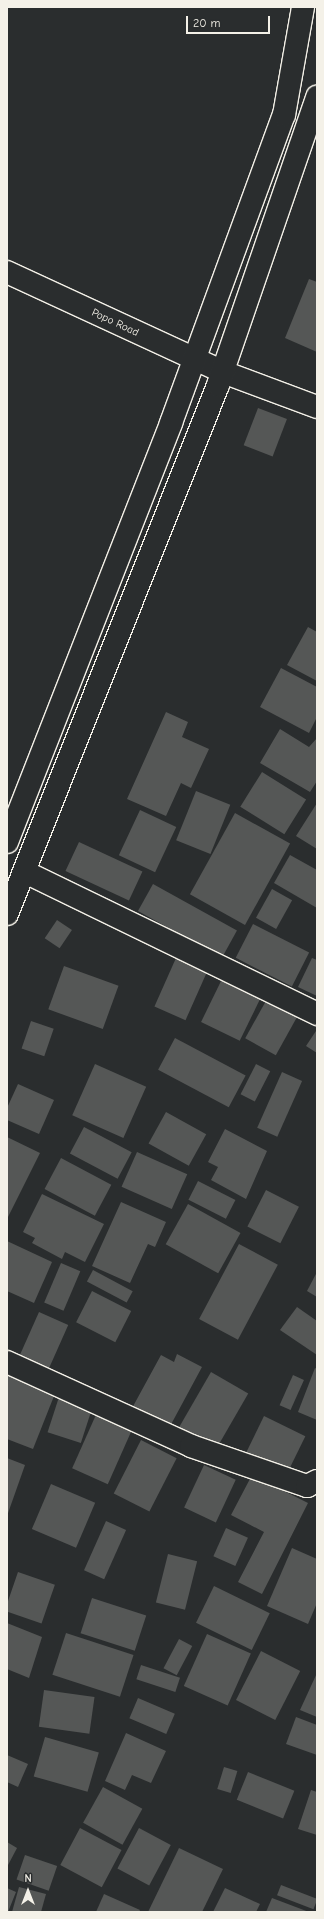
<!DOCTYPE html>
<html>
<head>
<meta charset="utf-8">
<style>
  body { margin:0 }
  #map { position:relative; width:324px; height:1919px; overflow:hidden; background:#2a2d2e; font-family:"Comic Neue",sans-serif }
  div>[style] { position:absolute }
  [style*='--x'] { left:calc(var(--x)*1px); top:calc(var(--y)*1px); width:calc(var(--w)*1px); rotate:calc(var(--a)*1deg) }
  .building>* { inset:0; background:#555756; transform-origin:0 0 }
  .roads { filter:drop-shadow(1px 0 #f4f1e8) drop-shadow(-1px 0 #f4f1e8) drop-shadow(0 1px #f4f1e8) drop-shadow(0 -1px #f4f1e8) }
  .minor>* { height:22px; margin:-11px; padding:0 11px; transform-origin:11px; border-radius:11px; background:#2a2d2e }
  .secondary>* { height:22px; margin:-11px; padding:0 11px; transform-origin:11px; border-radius:11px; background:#2a2d2e }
  .primary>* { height:22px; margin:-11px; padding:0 11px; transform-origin:11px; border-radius:11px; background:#2a2d2e }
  span { translate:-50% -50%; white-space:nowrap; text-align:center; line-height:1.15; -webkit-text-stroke:3px #2a2d2e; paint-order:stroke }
  .street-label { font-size:11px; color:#f4f1e8 }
  .frame { position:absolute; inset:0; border:8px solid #f4f1e8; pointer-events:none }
  .north { position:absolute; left:8px; top:1871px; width:40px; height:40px; -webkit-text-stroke:3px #2a2d2e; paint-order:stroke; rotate:0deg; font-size:11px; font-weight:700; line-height:16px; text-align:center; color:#f4f1e8 }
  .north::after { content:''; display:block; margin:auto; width:14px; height:18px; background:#f4f1e8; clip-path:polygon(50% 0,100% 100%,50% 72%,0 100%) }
  .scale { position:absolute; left:186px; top:16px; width:84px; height:18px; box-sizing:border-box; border:2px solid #f4f1e8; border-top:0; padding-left:5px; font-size:12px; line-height:14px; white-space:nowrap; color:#f4f1e8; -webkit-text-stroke:3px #2a2d2e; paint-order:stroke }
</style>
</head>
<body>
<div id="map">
  <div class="building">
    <div style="clip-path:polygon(309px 279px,317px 282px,317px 352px,285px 338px)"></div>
    <div style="left:258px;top:408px;width:31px;height:40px;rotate:21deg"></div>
    <div style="clip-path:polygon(308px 627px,317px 632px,317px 681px,287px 665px)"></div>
    <div style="clip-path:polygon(281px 668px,317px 687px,317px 717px,309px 733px,260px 707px)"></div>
    <div style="clip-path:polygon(166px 712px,188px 722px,182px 737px,209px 749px,191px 788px,181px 783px,166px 816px,127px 799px)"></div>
    <div style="clip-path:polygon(280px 729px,309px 747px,317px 738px,317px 781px,310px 792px,260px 763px)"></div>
    <div style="left:262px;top:772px;width:52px;height:41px;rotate:32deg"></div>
    <div style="left:196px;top:791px;width:37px;height:53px;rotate:22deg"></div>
    <div style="clip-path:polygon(317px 803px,317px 849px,296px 836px)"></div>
    <div style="left:140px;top:810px;width:40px;height:50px;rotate:25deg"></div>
    <div style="left:235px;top:813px;width:63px;height:93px;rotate:29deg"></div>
    <div style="left:79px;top:842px;width:70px;height:32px;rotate:25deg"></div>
    <div style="clip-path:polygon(290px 855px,317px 870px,317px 908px,274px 883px)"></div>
    <div style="left:153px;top:884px;width:96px;height:31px;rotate:29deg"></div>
    <div style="left:272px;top:889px;width:23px;height:33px;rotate:29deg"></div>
    <div style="left:57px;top:920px;width:18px;height:22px;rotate:34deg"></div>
    <div style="left:253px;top:924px;width:63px;height:38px;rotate:27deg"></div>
    <div style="left:176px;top:958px;width:34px;height:53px;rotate:24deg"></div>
    <div style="clip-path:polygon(312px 958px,317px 960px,317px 996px,298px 987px)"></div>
    <div style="left:64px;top:966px;width:58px;height:46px;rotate:20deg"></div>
    <div style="left:223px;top:977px;width:43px;height:50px;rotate:26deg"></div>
    <div style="left:267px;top:999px;width:35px;height:45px;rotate:29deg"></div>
    <div style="left:31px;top:1021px;width:24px;height:29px;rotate:19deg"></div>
    <div style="clip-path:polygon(316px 1031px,317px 1032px,317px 1053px,306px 1046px)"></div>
    <div style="left:175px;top:1038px;width:80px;height:36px;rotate:28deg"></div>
    <div style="left:95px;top:1064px;width:56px;height:56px;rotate:24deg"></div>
    <div style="left:256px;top:1064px;width:16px;height:34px;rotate:27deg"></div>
    <div style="left:282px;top:1072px;width:22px;height:61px;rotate:24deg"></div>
    <div style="clip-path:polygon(18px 1084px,54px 1100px,39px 1134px,7px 1120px,7px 1108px)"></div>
    <div style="left:166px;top:1112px;width:46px;height:36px;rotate:29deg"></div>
    <div style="left:84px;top:1127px;width:54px;height:30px;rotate:28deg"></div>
    <div style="clip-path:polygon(225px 1129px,267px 1151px,246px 1199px,211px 1180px,218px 1167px,208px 1162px)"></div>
    <div style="clip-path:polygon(7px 1137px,40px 1153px,7px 1219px)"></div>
    <div style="left:137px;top:1152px;width:55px;height:38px;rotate:24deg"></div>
    <div style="left:61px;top:1158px;width:57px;height:35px;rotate:28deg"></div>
    <div style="left:198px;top:1181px;width:42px;height:21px;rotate:27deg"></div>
    <div style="left:266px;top:1190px;width:37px;height:41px;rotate:27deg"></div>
    <div style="clip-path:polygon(42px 1194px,104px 1224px,85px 1262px,65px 1252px,62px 1259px,32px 1243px,35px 1238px,23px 1232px)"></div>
    <div style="clip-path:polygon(121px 1202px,166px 1222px,155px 1247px,148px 1244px,130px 1283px,92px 1266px)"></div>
    <div style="left:188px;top:1204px;width:60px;height:46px;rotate:29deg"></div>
    <div style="clip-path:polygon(7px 1241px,52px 1262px,34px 1303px,7px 1291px)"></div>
    <div style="left:239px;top:1244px;width:44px;height:85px;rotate:28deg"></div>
    <div style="left:61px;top:1263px;width:21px;height:43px;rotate:23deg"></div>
    <div style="left:93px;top:1270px;width:45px;height:13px;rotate:28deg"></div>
    <div style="clip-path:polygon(317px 1272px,317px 1297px,307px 1291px)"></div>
    <div style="left:92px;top:1291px;width:44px;height:35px;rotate:27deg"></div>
    <div style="clip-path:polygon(297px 1307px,317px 1321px,317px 1355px,280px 1330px)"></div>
    <div style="left:39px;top:1312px;width:32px;height:53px;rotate:24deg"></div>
    <div style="clip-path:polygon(177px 1354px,202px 1367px,168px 1430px,131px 1410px,161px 1355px,174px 1362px)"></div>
    <div style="clip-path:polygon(315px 1368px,317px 1369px,317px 1420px,298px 1412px)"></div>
    <div style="clip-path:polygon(7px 1371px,56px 1391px,33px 1449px,7px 1439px)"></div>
    <div style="left:211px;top:1372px;width:43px;height:67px;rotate:30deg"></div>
    <div style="left:293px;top:1375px;width:12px;height:33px;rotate:24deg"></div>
    <div style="left:59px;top:1397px;width:35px;height:37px;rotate:18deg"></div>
    <div style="left:99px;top:1408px;width:39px;height:66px;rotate:24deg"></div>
    <div style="left:264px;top:1416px;width:46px;height:40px;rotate:26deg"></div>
    <div style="left:141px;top:1440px;width:40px;height:60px;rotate:27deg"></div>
    <div style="clip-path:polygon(7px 1458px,25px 1465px,7px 1516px)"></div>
    <div style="left:204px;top:1465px;width:35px;height:47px;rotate:25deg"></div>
    <div style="clip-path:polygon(252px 1475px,308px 1503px,262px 1594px,238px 1582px,264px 1532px,231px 1515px)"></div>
    <div style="left:51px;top:1484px;width:48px;height:49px;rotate:23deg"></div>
    <div style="left:106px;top:1521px;width:22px;height:54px;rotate:24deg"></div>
    <div style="left:226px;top:1528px;width:24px;height:31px;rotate:24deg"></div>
    <div style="clip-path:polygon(292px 1548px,317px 1559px,317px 1603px,308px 1624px,267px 1606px)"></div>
    <div style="left:168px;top:1554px;width:30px;height:50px;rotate:14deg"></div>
    <div style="left:18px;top:1572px;width:39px;height:41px;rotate:19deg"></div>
    <div style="left:214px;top:1586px;width:62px;height:41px;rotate:26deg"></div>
    <div style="left:92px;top:1598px;width:57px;height:37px;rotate:18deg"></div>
    <div style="clip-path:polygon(7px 1623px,42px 1637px,29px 1678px,7px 1669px)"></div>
    <div style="left:66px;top:1633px;width:71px;height:44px;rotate:18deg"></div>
    <div style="left:207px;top:1634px;width:48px;height:57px;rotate:24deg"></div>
    <div style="left:179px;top:1639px;width:15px;height:33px;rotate:28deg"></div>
    <div style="left:261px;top:1651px;width:44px;height:55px;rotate:27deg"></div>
    <div style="left:141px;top:1665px;width:41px;height:15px;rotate:18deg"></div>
    <div style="clip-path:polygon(317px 1673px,317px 1717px,300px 1710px)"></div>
    <div style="left:44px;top:1690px;width:51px;height:37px;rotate:8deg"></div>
    <div style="left:138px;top:1698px;width:40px;height:22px;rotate:23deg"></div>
    <div style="clip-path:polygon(296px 1717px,317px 1725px,317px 1755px,286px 1744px)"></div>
    <div style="clip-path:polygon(126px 1733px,166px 1751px,151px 1783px,132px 1775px,125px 1790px,105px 1781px)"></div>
    <div style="left:45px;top:1737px;width:56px;height:41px;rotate:16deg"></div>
    <div style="clip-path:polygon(7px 1755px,28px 1764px,18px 1787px,7px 1782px)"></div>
    <div style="left:224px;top:1767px;width:14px;height:23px;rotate:17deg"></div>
    <div style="left:248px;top:1772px;width:50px;height:30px;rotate:22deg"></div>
    <div style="left:103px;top:1787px;width:45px;height:41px;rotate:29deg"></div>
    <div style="clip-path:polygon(311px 1790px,317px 1792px,317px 1835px,298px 1829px)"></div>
    <div style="left:80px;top:1828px;width:47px;height:42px;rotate:28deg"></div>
    <div style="left:139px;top:1828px;width:36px;height:46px;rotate:28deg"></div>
    <div style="clip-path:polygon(7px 1842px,17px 1848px,7px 1867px)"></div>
    <div style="clip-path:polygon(179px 1848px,223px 1869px,202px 1912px,148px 1912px)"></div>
    <div style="left:25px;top:1855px;width:34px;height:26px;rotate:19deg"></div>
    <div style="left:281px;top:1885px;width:39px;height:11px;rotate:21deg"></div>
    <div style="clip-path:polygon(19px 1887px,46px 1894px,41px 1912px,12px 1912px)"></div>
    <div style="clip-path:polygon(7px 1888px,16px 1892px,8px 1912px,7px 1912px)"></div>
    <div style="clip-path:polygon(225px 1888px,260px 1904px,256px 1912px,213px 1912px)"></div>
    <div style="clip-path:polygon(104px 1894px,140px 1910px,139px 1912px,96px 1912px)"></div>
    <div style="clip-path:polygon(272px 1898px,309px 1912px,266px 1912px)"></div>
  </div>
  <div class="roads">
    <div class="minor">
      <div style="--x:223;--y:372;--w:100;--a:20.4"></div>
      <div style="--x:25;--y:872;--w:325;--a:25.9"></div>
      <div style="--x:7;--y:1362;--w:202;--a:24.5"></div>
      <div style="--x:191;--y:1446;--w:123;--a:19"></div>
      <div style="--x:307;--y:1486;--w:11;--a:-27"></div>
    </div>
    <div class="secondary">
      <div style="--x:7;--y:272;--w:238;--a:24.8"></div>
    </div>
    <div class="primary">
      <div style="--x:7;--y:842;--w:450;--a:-68.6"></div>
      <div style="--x:171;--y:423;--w:328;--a:-69.9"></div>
      <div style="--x:284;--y:115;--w:110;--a:-80"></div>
      <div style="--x:7;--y:914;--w:570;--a:-68.25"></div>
      <div style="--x:218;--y:385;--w:305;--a:-71"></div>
    </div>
  </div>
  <div class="street-label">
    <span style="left:115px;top:323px;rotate:25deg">Popo Road</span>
  </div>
  <div class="frame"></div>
  <div class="north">N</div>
  <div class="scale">20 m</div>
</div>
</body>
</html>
